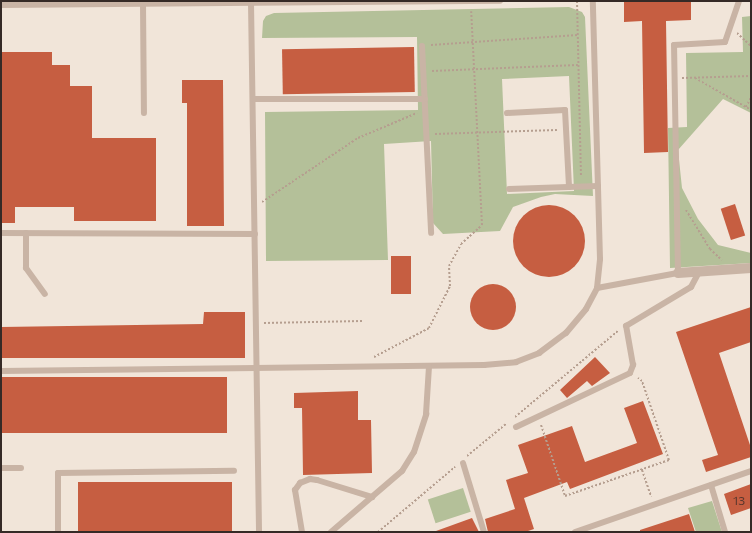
<!DOCTYPE html>
<html>
<head>
<meta charset="utf-8">
<style>
  body { margin:0 }
  #map { position:relative; width:752px; height:533px; overflow:hidden; background:#f1e5d9; font-family:Commissioner,sans-serif }
  div>[style] { position:absolute }
  [style*='--x'] { left:calc(var(--x)*1px); top:calc(var(--y)*1px); width:calc(var(--w)*1px); rotate:calc(var(--a)*1deg) }
  .green>* { inset:0; background:#b4c099; transform-origin:0 0 }
  .building>* { inset:0; background:#c65e41; transform-origin:0 0 }
  .round { border-radius:50% }
  .path>* { height:2px; margin-top:-1px; transform-origin:0; background:repeating-linear-gradient(90deg,#b59e8f 0 2px,transparent 0 4px) }
  .service>* { height:6px; margin:-3px; padding:0 3px; transform-origin:3px; border-radius:3px; background:#c9b4a5 }
  .minor>* { height:10px; margin:-5px; padding:0 5px; transform-origin:5px; border-radius:5px; background:#c9b4a5 }
  span { translate:-50% -50%; white-space:nowrap; text-align:center; line-height:1.15; -webkit-text-stroke:3px #f9efe5; paint-order:stroke }
  .number-label { font-size:12px; color:#59372d }
  .number-label span { -webkit-text-stroke-width:0 }
  .frame { position:absolute; inset:0; border:2px solid #352a26; pointer-events:none }
</style>
</head>
<body>
<div id="map">
  <div class="green">
    <div style="clip-path:polygon(evenodd,569px 7px,582px 12px,585px 17px,593px 196px,555px 194px,541px 197px,513px 207px,500px 231px,443px 234px,433px 223px,431px 141px,384px 144px,388px 260px,266px 261px,265px 112px,418px 110px,417px 37px,262px 38px,263px 21px,266px 16px,274px 13px,569px 7px,569px 76px,574px 191px,507px 194px,502px 79px,569px 76px)"></div>
    <div style="clip-path:polygon(751px 16px,751px 113px,723px 99px,678px 150px,682px 188px,698px 219px,718px 245px,751px 253px,751px 263px,670px 268px,668px 128px,687px 127px,686px 53px,743px 52px,742px 17px)"></div>
    <div style="left:463px;top:488px;width:25px;height:37px;rotate:72deg"></div>
    <div style="clip-path:polygon(712px 501px,722px 532px,696px 532px,688px 508px)"></div>
  </div>
  <div class="building">
    <div style="clip-path:polygon(624px 1px,691px 1px,691px 20px,666px 21px,668px 152px,644px 153px,642px 21px,624px 22px)"></div>
    <div style="left:414px;top:47px;width:45px;height:132px;rotate:89deg"></div>
    <div style="clip-path:polygon(1px 52px,52px 52px,52px 65px,70px 65px,70px 86px,92px 86px,92px 138px,156px 138px,156px 221px,74px 221px,74px 207px,15px 207px,15px 223px,1px 223px)"></div>
    <div style="clip-path:polygon(182px 80px,223px 80px,224px 226px,187px 226px,187px 103px,182px 103px)"></div>
    <div style="left:735px;top:204px;width:33px;height:15px;rotate:72deg"></div>
    <div class="round" style="left:513px;top:205px;width:72px;height:72px"></div>
    <div style="left:391px;top:256px;width:20px;height:38px"></div>
    <div class="round" style="left:470px;top:284px;width:46px;height:46px"></div>
    <div style="clip-path:polygon(751px 307px,751px 342px,719px 353px,751px 448px,751px 457px,706px 472px,702px 460px,718px 455px,676px 332px)"></div>
    <div style="clip-path:polygon(204px 312px,245px 312px,245px 358px,1px 358px,1px 327px,203px 324px)"></div>
    <div style="clip-path:polygon(595px 357px,610px 373px,592px 386px,587px 381px,567px 398px,560px 390px)"></div>
    <div style="left:227px;top:377px;width:56px;height:226px;rotate:90deg"></div>
    <div style="clip-path:polygon(358px 391px,358px 420px,371px 420px,372px 473px,303px 475px,302px 408px,294px 408px,294px 393px)"></div>
    <div style="clip-path:polygon(643px 401px,663px 454px,570px 489px,567px 482px,524px 498px,534px 529px,525px 532px,488px 532px,485px 519px,515px 509px,506px 480px,528px 473px,518px 445px,572px 426px,585px 462px,637px 443px,624px 408px)"></div>
    <div style="left:232px;top:482px;width:50px;height:154px;rotate:90deg"></div>
    <div style="clip-path:polygon(751px 484px,751px 508px,731px 515px,724px 494px)"></div>
    <div style="clip-path:polygon(689px 514px,695px 532px,640px 532px,640px 530px)"></div>
    <div style="clip-path:polygon(472px 518px,479px 532px,436px 532px,436px 531px)"></div>
  </div>
  <div class="path">
    <div style="--x:577;--y:1;--w:176;--a:88.7"></div>
    <div style="--x:737;--y:33;--w:19;--a:43"></div>
    <div style="--x:431;--y:45;--w:147;--a:-3.9"></div>
    <div style="--x:432;--y:71;--w:146;--a:-2.4"></div>
    <div style="--x:682;--y:78;--w:69;--a:-1.7"></div>
    <div style="--x:695;--y:78;--w:64;--a:29.7"></div>
    <div style="--x:746;--y:107;--w:11;--a:-63"></div>
    <div style="--x:435;--y:134;--w:122;--a:-1.9"></div>
    <div style="--x:262;--y:202;--w:115;--a:-33.7"></div>
    <div style="--x:358;--y:138;--w:64;--a:-23"></div>
    <div style="--x:686;--y:210;--w:46;--a:58.4"></div>
    <div style="--x:710;--y:249;--w:16;--a:43"></div>
    <div style="--x:264;--y:323;--w:98;--a:-1.2"></div>
    <div style="--x:374;--y:357;--w:62;--a:-27.8"></div>
    <div style="--x:429;--y:328;--w:47;--a:-63.4"></div>
    <div style="--x:450;--y:286;--w:20;--a:-93"></div>
    <div style="--x:449;--y:266;--w:25;--a:-61"></div>
    <div style="--x:461;--y:244;--w:28;--a:-42"></div>
    <div style="--x:482;--y:225;--w:214;--a:-92.9"></div>
    <div style="--x:515;--y:417;--w:134;--a:-39.9"></div>
    <div style="--x:541;--y:425;--w:75;--a:71.3"></div>
    <div style="--x:565;--y:496;--w:110;--a:-19.1"></div>
    <div style="--x:669;--y:460;--w:83;--a:-108.9"></div>
    <div style="--x:642;--y:381;--w:5;--a:-143"></div>
    <div style="--x:467;--y:456;--w:52;--a:-39.5"></div>
    <div style="--x:642;--y:470;--w:28;--a:71"></div>
    <div style="--x:378;--y:532;--w:101;--a:-40.2"></div>
  </div>
  <div class="service">
    <div style="--x:251;--y:3;--w:529;--a:89.13"></div>
    <div style="--x:143;--y:4;--w:109;--a:89.5"></div>
    <div style="--x:1;--y:5;--w:499;--a:-0.5"></div>
    <div style="--x:422;--y:46;--w:187;--a:87.2"></div>
    <div style="--x:253;--y:99;--w:172;--a:0"></div>
    <div style="--x:507;--y:113;--w:58;--a:-3"></div>
    <div style="--x:565;--y:110;--w:77;--a:87"></div>
    <div style="--x:509;--y:189;--w:89;--a:-1.9"></div>
    <div style="--x:1;--y:233;--w:254;--a:0.2"></div>
    <div style="--x:26;--y:233;--w:35;--a:90"></div>
    <div style="--x:26;--y:268;--w:32;--a:54"></div>
    <div style="--x:597;--y:288;--w:82;--a:-10.5"></div>
    <div style="--x:678;--y:273;--w:228;--a:-91"></div>
    <div style="--x:674;--y:45;--w:51;--a:-3.4"></div>
    <div style="--x:725;--y:42;--w:43;--a:-71.1"></div>
    <div style="--x:1;--y:371;--w:483;--a:-0.7"></div>
    <div style="--x:484;--y:365;--w:32;--a:-5"></div>
    <div style="--x:516;--y:362;--w:25;--a:-21"></div>
    <div style="--x:539;--y:353;--w:34;--a:-37"></div>
    <div style="--x:566;--y:333;--w:31;--a:-50"></div>
    <div style="--x:586;--y:309;--w:24;--a:-62"></div>
    <div style="--x:597;--y:288;--w:29;--a:-84"></div>
    <div style="--x:600;--y:259;--w:258;--a:-91.6"></div>
    <div style="--x:516;--y:427;--w:126;--a:-25.3"></div>
    <div style="--x:630;--y:373;--w:9;--a:-69"></div>
    <div style="--x:633;--y:365;--w:40;--a:-100"></div>
    <div style="--x:626;--y:326;--w:76;--a:-31"></div>
    <div style="--x:691;--y:287;--w:17;--a:-62"></div>
    <div style="--x:463;--y:463;--w:72;--a:73.1"></div>
    <div style="--x:1;--y:468;--w:20;--a:0"></div>
    <div style="--x:711;--y:485;--w:49;--a:73.4"></div>
    <div style="--x:58;--y:532;--w:59;--a:-90"></div>
    <div style="--x:58;--y:473;--w:176;--a:-0.7"></div>
    <div style="--x:302;--y:532;--w:43;--a:-99.5"></div>
    <div style="--x:295;--y:490;--w:9;--a:-54"></div>
    <div style="--x:300;--y:483;--w:11;--a:-22"></div>
    <div style="--x:310;--y:479;--w:7;--a:8"></div>
    <div style="--x:317;--y:480;--w:58;--a:17.2"></div>
    <div style="--x:331;--y:532;--w:94;--a:-40.7"></div>
    <div style="--x:402;--y:471;--w:22;--a:-58"></div>
    <div style="--x:414;--y:452;--w:40;--a:-72"></div>
    <div style="--x:426;--y:414;--w:48;--a:-86.4"></div>
    <div style="--x:575;--y:532;--w:186;--a:-19.1"></div>
  </div>
  <div class="minor">
    <div style="--x:678;--y:273;--w:73;--a:-3.9"></div>
  </div>
  <div class="number-label">
    <span style="left:739px;top:501px">13</span>
  </div>
  <div class="frame"></div>
</div>
</body>
</html>
